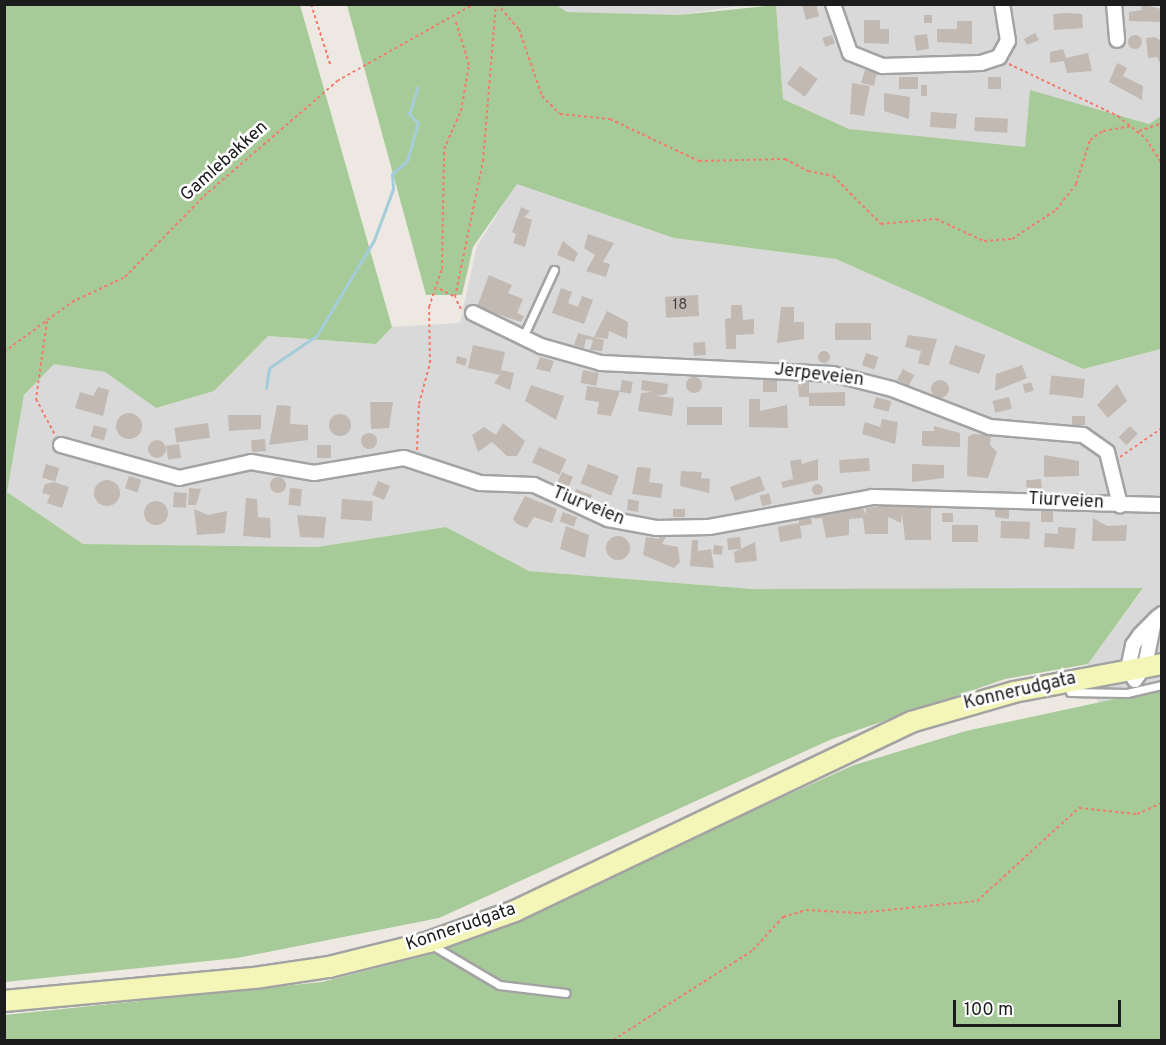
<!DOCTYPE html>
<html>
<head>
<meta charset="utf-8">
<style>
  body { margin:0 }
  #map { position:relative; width:1166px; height:1045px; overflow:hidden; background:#ede9e2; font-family:Overpass,sans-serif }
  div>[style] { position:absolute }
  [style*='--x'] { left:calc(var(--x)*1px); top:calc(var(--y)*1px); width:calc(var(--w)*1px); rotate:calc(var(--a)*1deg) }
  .residential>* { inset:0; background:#dad9d9 }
  .forest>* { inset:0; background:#a7cb98 }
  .stream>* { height:3px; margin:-1.5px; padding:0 1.5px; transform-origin:1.5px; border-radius:1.5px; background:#a4cdd9 }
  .building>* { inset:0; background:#c1b9b2; transform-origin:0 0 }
  .round { border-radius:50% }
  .path>* { height:2px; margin-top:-1px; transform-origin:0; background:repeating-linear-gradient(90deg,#f47a6c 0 3px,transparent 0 6px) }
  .roads { filter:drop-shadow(2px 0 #a3a3a3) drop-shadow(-2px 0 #a3a3a3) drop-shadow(0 2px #a3a3a3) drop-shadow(0 -2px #a3a3a3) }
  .lane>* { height:7px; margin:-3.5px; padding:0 3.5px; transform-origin:3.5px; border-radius:3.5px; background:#fff }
  .street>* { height:14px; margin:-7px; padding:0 7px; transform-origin:7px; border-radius:7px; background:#fff }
  .secondary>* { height:20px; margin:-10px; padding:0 10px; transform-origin:10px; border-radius:10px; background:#f3f6b7 }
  span { translate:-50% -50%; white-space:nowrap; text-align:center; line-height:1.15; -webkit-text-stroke:5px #fff; paint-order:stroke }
  .number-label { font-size:15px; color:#454342 }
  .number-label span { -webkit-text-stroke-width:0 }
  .street-label { font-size:18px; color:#1c1c1c }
  .frame { position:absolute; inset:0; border:6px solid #1c1c1c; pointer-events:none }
  .scale { position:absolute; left:953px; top:1000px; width:168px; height:27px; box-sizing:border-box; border:3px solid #1c1c1c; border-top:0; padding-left:8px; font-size:18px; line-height:21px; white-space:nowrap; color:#1c1c1c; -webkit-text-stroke:4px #fff; paint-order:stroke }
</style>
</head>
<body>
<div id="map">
  <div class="residential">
    <div style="clip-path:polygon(554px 5px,745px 5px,679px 15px,567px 12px)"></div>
    <div style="clip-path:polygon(776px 5px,1161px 5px,1161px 116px,1149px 124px,1031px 91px,1025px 148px,849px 129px,783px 99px)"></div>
    <div style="clip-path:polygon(517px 183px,674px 238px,836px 259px,1083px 369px,1161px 349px,1161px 689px,1098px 704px,1088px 664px,1143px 589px,752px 589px,529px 571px,446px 527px,317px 547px,83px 544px,7px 492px,24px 395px,54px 363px,105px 372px,156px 408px,214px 391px,268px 336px,376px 344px,392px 327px,460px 323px,477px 246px)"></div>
  </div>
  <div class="forest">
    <div style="clip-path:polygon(5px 4px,300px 5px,392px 327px,376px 344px,268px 336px,214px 391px,156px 408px,105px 372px,54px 364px,24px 395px,7px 492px,83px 544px,317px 547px,446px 527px,529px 571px,752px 589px,1143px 588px,1088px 664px,1005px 679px,832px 739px,439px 918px,237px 958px,5px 982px)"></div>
    <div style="clip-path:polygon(554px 4px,567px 12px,679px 15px,776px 5px,783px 99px,849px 129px,1025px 147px,1030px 90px,1149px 124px,1161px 116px,1161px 349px,1083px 369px,836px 259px,674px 238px,517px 184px,473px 247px,462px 295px,426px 295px,347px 5px)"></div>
    <div style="clip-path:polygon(1161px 689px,1161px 1040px,5px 1040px,5px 1015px,322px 982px,436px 953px,854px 765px,966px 731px)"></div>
  </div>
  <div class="stream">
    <div style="--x:266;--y:388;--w:20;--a:-81"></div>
    <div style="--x:269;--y:368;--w:58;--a:-34.5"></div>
    <div style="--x:317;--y:335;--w:111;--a:-59"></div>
    <div style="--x:374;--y:240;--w:54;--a:-69.6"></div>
    <div style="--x:393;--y:189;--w:15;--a:-94"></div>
    <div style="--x:392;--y:174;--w:20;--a:-41"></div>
    <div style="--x:407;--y:161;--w:40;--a:-74"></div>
    <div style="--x:418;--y:123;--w:13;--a:-135"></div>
    <div style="--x:409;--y:114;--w:28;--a:-72"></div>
  </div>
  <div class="building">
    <div style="clip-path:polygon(802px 4px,816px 4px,819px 16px,806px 20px)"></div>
    <div style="clip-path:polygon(1141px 4px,1161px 9px,1162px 22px,1129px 21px,1129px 12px,1142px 10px)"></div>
    <div style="clip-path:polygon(1065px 13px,1082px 14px,1083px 28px,1054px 30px,1053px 14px)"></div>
    <div style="left:924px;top:15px;width:8px;height:8px"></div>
    <div style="clip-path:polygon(864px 20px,880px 20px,880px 29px,889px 29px,889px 44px,864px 43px)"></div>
    <div style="clip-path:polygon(957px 21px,972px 21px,972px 44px,937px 42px,937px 29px,957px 29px)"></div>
    <div style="clip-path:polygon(1035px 33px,1039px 40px,1027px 45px,1024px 39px)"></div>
    <div style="left:927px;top:34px;width:15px;height:13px;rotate:82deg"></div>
    <div style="left:832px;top:35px;width:9px;height:10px;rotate:72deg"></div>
    <div class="round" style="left:1128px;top:35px;width:14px;height:14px"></div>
    <div style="clip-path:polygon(1155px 37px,1162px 42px,1162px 67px,1157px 57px,1148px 58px,1146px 38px)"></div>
    <div style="clip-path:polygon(1063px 49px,1066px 58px,1088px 53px,1092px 71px,1067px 73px,1064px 61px,1050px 63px,1050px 52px)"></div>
    <div style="clip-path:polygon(1117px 63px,1127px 68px,1123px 76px,1143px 86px,1142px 100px,1109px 82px)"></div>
    <div style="left:800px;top:66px;width:22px;height:22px;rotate:36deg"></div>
    <div style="clip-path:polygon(865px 70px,877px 72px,874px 86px,861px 83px)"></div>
    <div style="left:918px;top:77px;width:12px;height:19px;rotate:90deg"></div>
    <div style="left:988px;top:77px;width:13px;height:12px"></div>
    <div style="clip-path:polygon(852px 83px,870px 86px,864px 116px,850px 114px)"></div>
    <div style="left:921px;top:85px;width:6px;height:11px"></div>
    <div style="clip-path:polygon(884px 93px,910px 97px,909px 119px,884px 111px)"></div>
    <div style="left:931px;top:112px;width:26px;height:15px;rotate:4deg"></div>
    <div style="left:975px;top:117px;width:33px;height:14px;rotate:3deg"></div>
    <div style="clip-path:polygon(521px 207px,530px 211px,524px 217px,532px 220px,525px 247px,513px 243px,516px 234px,512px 232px)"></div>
    <div style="clip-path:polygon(588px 234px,614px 243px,603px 262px,610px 264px,606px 277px,586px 271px,595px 255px,584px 248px)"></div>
    <div style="clip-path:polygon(563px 241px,578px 253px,574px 262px,557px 255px)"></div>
    <div style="clip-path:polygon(489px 275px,512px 285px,508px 293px,523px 299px,517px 313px,524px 316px,521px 322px,477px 307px)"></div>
    <div style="clip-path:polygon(561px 288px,572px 292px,568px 303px,578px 307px,582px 296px,593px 300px,584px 324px,552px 313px)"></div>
    <div style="left:698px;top:295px;width:21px;height:33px;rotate:87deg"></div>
    <div style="clip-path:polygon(731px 305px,742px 305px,743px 320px,754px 319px,754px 334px,736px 335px,736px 349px,726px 349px,725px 319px,731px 318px)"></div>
    <div style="clip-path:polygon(781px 307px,794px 307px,794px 322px,804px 322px,804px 339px,777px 343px)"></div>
    <div style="clip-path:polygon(607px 311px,628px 322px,627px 339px,609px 331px,608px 339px,594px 337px)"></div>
    <div style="left:835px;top:323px;width:36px;height:17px"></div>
    <div style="clip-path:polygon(578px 333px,604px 340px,602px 351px,590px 350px,593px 340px,586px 339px,584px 348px,574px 345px)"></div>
    <div style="clip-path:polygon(908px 335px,937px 339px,929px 366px,918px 363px,921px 351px,905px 347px)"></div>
    <div style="left:705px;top:342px;width:13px;height:12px;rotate:86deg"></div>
    <div style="clip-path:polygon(473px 345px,505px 352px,501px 370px,514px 373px,510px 390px,494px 383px,500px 375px,468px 368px)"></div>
    <div style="left:955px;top:345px;width:32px;height:20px;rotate:18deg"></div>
    <div class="round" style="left:818px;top:351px;width:12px;height:12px"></div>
    <div style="left:866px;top:353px;width:13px;height:13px;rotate:18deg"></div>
    <div style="clip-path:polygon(457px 356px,467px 359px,465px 366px,456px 363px)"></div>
    <div style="clip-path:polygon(540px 357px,554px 361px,550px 372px,536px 369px)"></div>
    <div style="clip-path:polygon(1022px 365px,1027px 378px,995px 391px,996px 374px)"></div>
    <div style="left:903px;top:369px;width:13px;height:12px;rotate:29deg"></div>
    <div style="left:583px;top:370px;width:16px;height:13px;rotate:11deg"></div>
    <div class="round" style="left:686px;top:377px;width:16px;height:16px"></div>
    <div style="left:763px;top:379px;width:14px;height:13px"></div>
    <div style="left:1085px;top:379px;width:19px;height:34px;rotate:96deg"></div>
    <div style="left:622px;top:380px;width:11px;height:12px;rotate:10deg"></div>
    <div style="clip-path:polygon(642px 380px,668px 384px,667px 394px,656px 396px,674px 398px,672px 416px,638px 411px,641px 393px,652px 392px,641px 390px)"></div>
    <div class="round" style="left:931px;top:380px;width:18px;height:18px"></div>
    <div style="clip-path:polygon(809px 382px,809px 393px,845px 392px,845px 406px,809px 406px,809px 397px,799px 397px,798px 383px)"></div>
    <div style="left:1031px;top:382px;width:9px;height:9px;rotate:72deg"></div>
    <div style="clip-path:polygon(1117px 384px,1127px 401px,1108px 418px,1097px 405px)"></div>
    <div style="clip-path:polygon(531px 385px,564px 396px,556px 420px,525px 401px)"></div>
    <div style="clip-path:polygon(587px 386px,620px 391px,611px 416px,597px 414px,599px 402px,585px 400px)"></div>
    <div style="clip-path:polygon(98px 387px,109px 390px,103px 416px,75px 408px,80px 392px,93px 396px)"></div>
    <div style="left:876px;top:397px;width:16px;height:11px;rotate:15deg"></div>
    <div style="left:1009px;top:397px;width:12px;height:17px;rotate:76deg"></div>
    <div style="clip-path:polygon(749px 399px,760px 399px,760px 411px,787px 405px,788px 428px,749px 427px)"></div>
    <div style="clip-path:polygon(370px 402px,393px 402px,389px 428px,371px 429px)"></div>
    <div style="clip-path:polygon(277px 405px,291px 406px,290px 424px,308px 425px,308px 440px,269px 445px)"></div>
    <div style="left:687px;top:407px;width:35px;height:18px"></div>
    <div class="round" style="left:116px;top:413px;width:26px;height:26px"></div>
    <div class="round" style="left:329px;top:414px;width:22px;height:22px"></div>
    <div style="clip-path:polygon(228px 415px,261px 415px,261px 429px,229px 431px)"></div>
    <div style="left:1072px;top:416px;width:13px;height:9px"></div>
    <div style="clip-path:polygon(882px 419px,898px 422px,895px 444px,862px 434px,865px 422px,880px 427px)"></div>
    <div style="left:208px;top:423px;width:15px;height:34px;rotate:82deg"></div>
    <div style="clip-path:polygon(503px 423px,525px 441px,517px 456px,507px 456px,492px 442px,478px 452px,472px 435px,484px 427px,496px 435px)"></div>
    <div style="left:94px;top:425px;width:14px;height:12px;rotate:17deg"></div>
    <div style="clip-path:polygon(934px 426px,960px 433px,960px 447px,922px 446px,922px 431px,934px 431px)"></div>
    <div style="left:1130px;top:426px;width:11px;height:16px;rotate:45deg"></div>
    <div class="round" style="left:361px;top:433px;width:16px;height:16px"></div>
    <div style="clip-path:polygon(973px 434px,991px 435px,990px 445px,997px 452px,988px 478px,967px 476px,968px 437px)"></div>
    <div style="left:265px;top:439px;width:12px;height:14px;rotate:85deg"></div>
    <div class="round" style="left:148px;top:440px;width:18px;height:18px"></div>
    <div style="left:179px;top:444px;width:14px;height:13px;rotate:82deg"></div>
    <div style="left:317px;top:445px;width:14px;height:13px"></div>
    <div style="left:539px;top:447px;width:30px;height:17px;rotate:24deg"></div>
    <div style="clip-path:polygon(1044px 455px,1079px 461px,1079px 476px,1044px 477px)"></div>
    <div style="left:869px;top:458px;width:13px;height:30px;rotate:86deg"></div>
    <div style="clip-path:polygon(801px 459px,802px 464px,818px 459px,818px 480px,783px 488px,781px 482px,793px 479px,790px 461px)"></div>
    <div style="left:46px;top:464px;width:14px;height:14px;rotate:17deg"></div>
    <div style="left:588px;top:464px;width:33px;height:21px;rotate:21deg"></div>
    <div style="clip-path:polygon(912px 464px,944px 465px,944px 478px,912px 482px)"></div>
    <div style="clip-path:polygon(637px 467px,651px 468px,649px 482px,663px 484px,661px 498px,632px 494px)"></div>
    <div style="clip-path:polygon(681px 471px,702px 472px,701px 478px,710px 479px,709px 493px,680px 486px)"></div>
    <div style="left:562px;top:472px;width:12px;height:14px;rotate:24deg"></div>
    <div style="left:129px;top:476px;width:13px;height:13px;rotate:18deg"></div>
    <div style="left:760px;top:476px;width:15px;height:32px;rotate:70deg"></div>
    <div class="round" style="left:270px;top:477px;width:16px;height:16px"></div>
    <div style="left:1041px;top:479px;width:12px;height:15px;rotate:85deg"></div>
    <div class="round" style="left:94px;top:480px;width:26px;height:26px"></div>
    <div style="left:378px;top:481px;width:13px;height:15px;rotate:23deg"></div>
    <div style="clip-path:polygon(54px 482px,69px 487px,62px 508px,47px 503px,50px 495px,42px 493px,45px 484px)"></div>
    <div class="round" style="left:811.5px;top:483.5px;width:11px;height:11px"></div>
    <div style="clip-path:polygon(189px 488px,201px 489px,196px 505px,188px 505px)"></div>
    <div style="left:290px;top:488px;width:12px;height:17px;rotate:5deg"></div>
    <div style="left:576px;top:489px;width:17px;height:5px;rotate:21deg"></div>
    <div style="left:174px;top:492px;width:13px;height:15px;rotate:4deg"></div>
    <div style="left:769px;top:493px;width:11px;height:10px;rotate:75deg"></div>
    <div style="clip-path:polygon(525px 496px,557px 509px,552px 523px,534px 517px,527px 528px,517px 524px,513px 519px)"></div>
    <div style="clip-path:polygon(246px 498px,257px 499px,258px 517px,270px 518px,271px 538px,243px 536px)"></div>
    <div style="left:342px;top:499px;width:31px;height:20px;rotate:4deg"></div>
    <div style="clip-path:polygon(628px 499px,639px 501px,638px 512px,627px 510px)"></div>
    <div class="round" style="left:144px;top:501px;width:24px;height:24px"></div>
    <div style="clip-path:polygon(900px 504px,931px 504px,931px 540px,905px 540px,902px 513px,901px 523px,888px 517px,888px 534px,865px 534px,863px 518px,849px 519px,849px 535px,826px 538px,822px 518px,814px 519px,813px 511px,831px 514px,862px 507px,866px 514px,866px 508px)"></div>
    <div style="clip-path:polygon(194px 509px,208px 515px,227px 511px,225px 533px,197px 535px)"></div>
    <div style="left:673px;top:509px;width:12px;height:8px"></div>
    <div style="clip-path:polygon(995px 509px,1009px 509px,1009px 519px,995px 517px)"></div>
    <div style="left:1041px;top:511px;width:12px;height:11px"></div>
    <div style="left:563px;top:512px;width:15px;height:10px;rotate:20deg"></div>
    <div style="clip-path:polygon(810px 513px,812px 524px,800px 526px,802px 538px,780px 542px,778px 527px,799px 523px,798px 515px)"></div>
    <div style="left:942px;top:513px;width:11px;height:9px"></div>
    <div style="clip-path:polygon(297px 515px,326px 517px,324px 538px,300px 537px)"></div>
    <div style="clip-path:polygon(1093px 518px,1107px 526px,1127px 525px,1126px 541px,1092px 541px)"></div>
    <div style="left:1001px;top:521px;width:29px;height:17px;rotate:2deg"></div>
    <div style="left:952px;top:525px;width:26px;height:17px"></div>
    <div style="clip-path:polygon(566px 526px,589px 535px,585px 558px,560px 549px)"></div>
    <div style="clip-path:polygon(1058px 527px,1076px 528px,1074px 549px,1044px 547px,1045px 533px,1058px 534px)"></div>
    <div style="clip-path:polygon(659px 534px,667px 535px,662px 544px,678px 547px,680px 562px,674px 568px,643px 555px,646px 537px,659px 539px)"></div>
    <div class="round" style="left:606px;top:536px;width:24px;height:24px"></div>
    <div style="left:740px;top:537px;width:12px;height:13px;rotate:85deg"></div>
    <div style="clip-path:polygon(692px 540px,698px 540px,698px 551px,711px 549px,714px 568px,690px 566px)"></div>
    <div style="clip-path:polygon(755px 542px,757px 561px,735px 563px,734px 552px)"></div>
    <div style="left:714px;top:545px;width:9px;height:9px;rotate:6deg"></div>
  </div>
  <div class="path">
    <div style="--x:311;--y:4;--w:66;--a:72.4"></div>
    <div style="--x:497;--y:4;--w:33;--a:49"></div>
    <div style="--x:519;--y:29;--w:71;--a:71.1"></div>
    <div style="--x:542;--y:96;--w:25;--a:45"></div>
    <div style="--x:560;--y:114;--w:50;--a:5.7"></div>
    <div style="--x:610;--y:119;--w:98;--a:25.3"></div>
    <div style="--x:699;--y:161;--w:86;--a:-1.3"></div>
    <div style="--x:785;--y:159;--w:26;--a:28"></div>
    <div style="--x:808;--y:171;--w:25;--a:11"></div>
    <div style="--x:833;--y:176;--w:68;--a:45"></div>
    <div style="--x:881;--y:224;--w:55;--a:-5.2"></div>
    <div style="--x:936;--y:219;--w:53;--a:24.6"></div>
    <div style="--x:984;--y:241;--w:28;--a:-4"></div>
    <div style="--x:1012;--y:239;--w:53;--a:-33.4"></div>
    <div style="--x:1056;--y:210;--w:33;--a:-52"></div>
    <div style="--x:1076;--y:184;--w:46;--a:-72.3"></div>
    <div style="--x:1090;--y:140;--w:16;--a:-35"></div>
    <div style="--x:1103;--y:131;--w:29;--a:-10"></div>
    <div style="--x:1009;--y:64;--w:121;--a:25.5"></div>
    <div style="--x:1118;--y:116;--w:36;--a:39"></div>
    <div style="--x:1146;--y:139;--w:30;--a:57"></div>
    <div style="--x:1139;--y:131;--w:24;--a:-19"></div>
    <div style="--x:440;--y:289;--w:17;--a:28"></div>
    <div style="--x:461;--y:309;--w:13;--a:-117"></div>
    <div style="--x:455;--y:297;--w:139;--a:-78.4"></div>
    <div style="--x:483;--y:161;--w:158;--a:-85.3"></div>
    <div style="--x:47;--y:321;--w:79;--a:98"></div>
    <div style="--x:36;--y:399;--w:41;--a:62.2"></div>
    <div style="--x:4;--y:352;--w:84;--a:-36.3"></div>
    <div style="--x:72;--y:302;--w:59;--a:-25.3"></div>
    <div style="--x:125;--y:277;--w:113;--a:-45.7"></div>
    <div style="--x:204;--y:196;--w:176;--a:-40.8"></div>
    <div style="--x:337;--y:81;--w:157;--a:-29.3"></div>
    <div style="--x:417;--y:450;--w:46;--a:-87.5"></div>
    <div style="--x:419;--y:404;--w:42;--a:-75"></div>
    <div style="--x:430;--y:363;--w:56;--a:-91"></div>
    <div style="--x:429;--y:307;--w:40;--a:-71.1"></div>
    <div style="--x:442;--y:269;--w:120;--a:-89"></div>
    <div style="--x:444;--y:149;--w:42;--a:-65.9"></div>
    <div style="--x:461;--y:111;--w:47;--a:-80.1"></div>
    <div style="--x:469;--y:65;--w:48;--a:-106.9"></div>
    <div style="--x:1120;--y:457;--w:51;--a:-34.6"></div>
    <div style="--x:613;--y:1040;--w:166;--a:-32.7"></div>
    <div style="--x:753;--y:950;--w:45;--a:-47.7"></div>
    <div style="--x:783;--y:917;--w:24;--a:-17"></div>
    <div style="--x:806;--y:910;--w:52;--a:3.3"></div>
    <div style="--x:858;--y:913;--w:120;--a:-5.8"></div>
    <div style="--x:977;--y:901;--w:138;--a:-42.4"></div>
    <div style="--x:1079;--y:808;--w:58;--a:5.9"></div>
    <div style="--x:1137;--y:814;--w:27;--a:-24"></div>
  </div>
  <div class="roads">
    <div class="lane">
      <div style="--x:523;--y:337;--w:74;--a:-65.2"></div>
      <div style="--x:1070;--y:692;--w:57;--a:1"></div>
      <div style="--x:1127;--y:693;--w:36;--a:-13"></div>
      <div style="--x:430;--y:944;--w:80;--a:30.7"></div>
      <div style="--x:499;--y:985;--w:67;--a:6.8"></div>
    </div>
    <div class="street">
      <div style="--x:833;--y:4;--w:52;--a:70.9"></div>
      <div style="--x:850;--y:53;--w:35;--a:22"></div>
      <div style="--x:882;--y:66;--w:99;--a:-1.7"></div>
      <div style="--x:981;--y:63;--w:19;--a:-18"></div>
      <div style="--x:999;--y:57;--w:18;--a:-61"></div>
      <div style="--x:1008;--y:41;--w:37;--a:-99"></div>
      <div style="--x:1114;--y:4;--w:36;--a:85"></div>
      <div style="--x:473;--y:313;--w:76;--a:25.9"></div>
      <div style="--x:541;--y:346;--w:62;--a:15.8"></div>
      <div style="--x:601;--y:363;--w:232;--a:2.7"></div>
      <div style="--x:833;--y:374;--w:61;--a:14.3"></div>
      <div style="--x:892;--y:389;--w:105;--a:21.2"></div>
      <div style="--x:990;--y:427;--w:93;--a:4.9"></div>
      <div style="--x:1083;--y:435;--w:29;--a:35"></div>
      <div style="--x:1107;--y:452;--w:55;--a:76.2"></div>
      <div style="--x:61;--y:445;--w:123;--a:15.6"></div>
      <div style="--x:179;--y:478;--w:74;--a:-12.5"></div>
      <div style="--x:251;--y:462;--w:64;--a:9.9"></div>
      <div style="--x:314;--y:473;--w:91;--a:-9.5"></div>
      <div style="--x:404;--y:458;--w:80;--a:18.2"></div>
      <div style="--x:480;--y:483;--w:54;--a:2.1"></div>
      <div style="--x:534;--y:485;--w:81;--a:24.7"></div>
      <div style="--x:608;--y:519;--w:50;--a:10.4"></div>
      <div style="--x:657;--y:528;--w:52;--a:-1.1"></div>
      <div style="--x:709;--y:527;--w:166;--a:-10.4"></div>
      <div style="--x:872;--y:497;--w:290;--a:1.6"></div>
      <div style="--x:1154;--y:621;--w:46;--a:101.3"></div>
      <div style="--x:1145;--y:666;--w:17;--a:126"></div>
      <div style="--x:1135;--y:680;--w:13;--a:-122"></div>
      <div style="--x:1128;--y:669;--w:25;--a:-78"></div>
      <div style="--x:1133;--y:645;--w:12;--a:-55"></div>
      <div style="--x:1140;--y:635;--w:25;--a:-45"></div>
      <div style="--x:1158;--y:617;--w:5;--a:-37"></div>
    </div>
    <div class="secondary">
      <div style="--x:4;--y:1001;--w:258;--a:-5.3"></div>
      <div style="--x:261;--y:977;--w:69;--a:-8.4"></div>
      <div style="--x:329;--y:967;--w:103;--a:-14"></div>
      <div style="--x:429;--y:942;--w:91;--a:-19.8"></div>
      <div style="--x:515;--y:911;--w:439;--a:-25.5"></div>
      <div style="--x:911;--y:722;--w:107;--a:-16.2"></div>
      <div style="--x:1014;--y:692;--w:151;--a:-10.7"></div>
    </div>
  </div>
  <div class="number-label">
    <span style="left:680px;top:306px">18</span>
  </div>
  <div class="street-label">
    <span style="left:225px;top:162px;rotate:-42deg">Gamlebakken</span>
    <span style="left:819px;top:376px;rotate:7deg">Jerpeveien</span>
    <span style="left:1066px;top:502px;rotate:3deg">Tiurveien</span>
    <span style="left:588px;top:507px;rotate:22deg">Tiurveien</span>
    <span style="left:1020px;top:692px;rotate:-13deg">Konnerudgata</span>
    <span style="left:461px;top:928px;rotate:-19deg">Konnerudgata</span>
  </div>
  <div class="frame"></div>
  <div class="scale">100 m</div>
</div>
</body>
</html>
